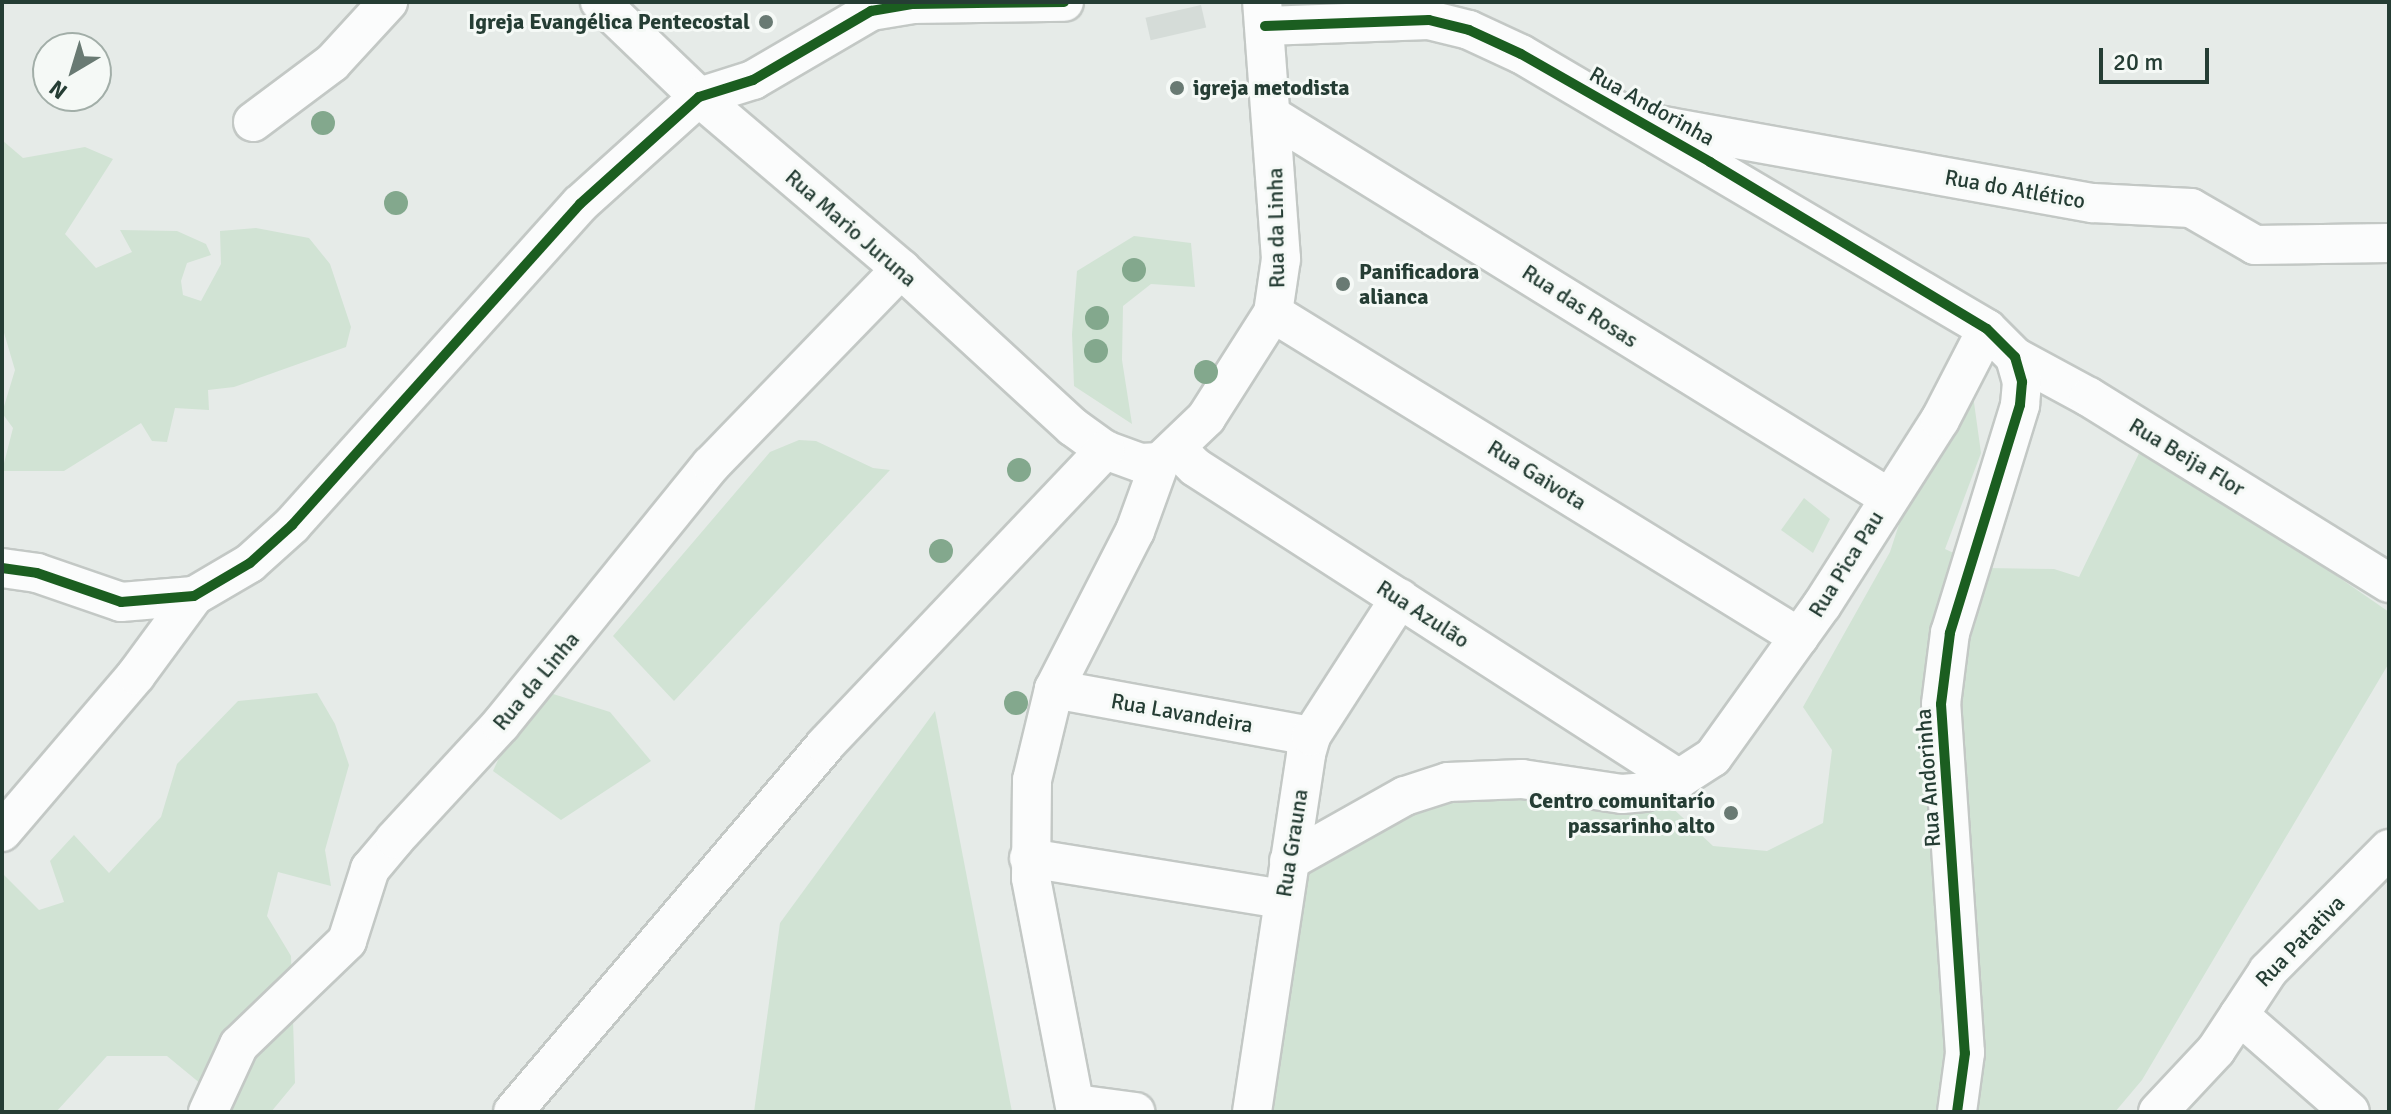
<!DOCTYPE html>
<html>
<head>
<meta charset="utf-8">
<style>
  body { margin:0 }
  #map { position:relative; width:2391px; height:1114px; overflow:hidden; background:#e6ebe8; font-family:Signika,sans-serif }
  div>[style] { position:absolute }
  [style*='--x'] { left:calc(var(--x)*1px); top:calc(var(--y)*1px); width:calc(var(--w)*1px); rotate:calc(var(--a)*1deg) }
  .built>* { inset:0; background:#d5dcd8; transform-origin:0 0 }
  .green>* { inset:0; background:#d1e3d4 }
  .roads { filter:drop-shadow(2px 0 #c3c8c5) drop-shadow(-2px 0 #c3c8c5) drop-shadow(0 2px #c3c8c5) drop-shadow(0 -2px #c3c8c5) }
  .minor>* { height:38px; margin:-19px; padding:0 19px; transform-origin:19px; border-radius:19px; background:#fbfcfc }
  .cycleway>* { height:10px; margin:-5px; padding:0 5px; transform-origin:5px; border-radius:5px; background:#1b5e20 }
  .trees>* { width:24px; height:24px; margin:-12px; border-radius:50%; background:#83a88d }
  .dots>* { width:22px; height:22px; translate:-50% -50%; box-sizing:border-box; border:4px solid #f5f9f6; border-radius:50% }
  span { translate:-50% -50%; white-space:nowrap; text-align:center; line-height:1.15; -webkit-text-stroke:6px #f5f9f6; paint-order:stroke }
  .poi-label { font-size:22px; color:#253d34; font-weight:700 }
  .right { translate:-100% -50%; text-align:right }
  .left { translate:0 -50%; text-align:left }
  .street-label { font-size:22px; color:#253d34 }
  .frame { position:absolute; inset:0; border:4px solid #253d34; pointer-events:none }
  .north { position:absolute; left:32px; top:32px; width:80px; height:80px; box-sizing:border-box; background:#f5f9f6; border:2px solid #a2aea8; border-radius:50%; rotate:218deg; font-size:22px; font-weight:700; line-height:32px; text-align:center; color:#253d34 }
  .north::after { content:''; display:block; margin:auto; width:28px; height:36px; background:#697a73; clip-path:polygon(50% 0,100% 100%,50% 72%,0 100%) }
  .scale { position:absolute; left:2099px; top:48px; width:110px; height:36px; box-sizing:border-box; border:4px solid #253d34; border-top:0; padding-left:10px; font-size:24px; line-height:28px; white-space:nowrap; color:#253d34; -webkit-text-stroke:6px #f5f9f6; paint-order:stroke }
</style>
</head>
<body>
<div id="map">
  <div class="built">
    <div style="left:1201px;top:5px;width:23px;height:57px;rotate:77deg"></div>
  </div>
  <div class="green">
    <div style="clip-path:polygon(2px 140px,23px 158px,85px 147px,113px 159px,65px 234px,96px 268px,132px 252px,120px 230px,177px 231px,206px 244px,211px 255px,187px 263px,181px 281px,183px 295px,201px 301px,221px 264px,220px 231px,256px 228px,309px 238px,330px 264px,351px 327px,346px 347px,234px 387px,208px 390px,209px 410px,175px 408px,167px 442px,152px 441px,141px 423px,64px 471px,2px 471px,13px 428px,2px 413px,15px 370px,2px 326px)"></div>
    <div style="clip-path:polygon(1134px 236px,1191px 243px,1195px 287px,1151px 284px,1123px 306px,1122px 360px,1132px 424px,1074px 386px,1072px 334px,1077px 271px)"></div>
    <div style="clip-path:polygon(1972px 388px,1981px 453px,1945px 549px,1986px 568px,2054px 569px,2079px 577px,2144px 443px,2389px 612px,2389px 663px,2142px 1080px,2115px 1112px,1269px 1112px,1279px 1071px,1294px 850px,1444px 791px,1650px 787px,1713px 846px,1767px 851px,1823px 823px,1832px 750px,1803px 707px,1890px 552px,1915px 475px)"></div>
    <div style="clip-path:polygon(799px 440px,816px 441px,873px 468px,890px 470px,674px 701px,613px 636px,770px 452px)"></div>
    <div style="clip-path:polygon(1804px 498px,1830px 519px,1813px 553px,1781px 530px)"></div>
    <div style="clip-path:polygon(531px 687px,610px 712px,651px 761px,561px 820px,493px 771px)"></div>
    <div style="clip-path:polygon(317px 693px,335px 724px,349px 765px,325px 850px,331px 886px,278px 872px,267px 916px,291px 956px,295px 1083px,271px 1112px,235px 1112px,167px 1056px,107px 1056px,56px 1112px,2px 1112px,2px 873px,39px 910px,64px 902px,50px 861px,74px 835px,109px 873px,161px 817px,177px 764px,238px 701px)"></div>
    <div style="clip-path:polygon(935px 711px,1012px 1112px,754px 1112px,780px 923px)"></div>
  </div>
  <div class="roads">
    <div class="minor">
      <div style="--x:600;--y:2;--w:137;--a:43.8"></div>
      <div style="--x:699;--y:97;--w:265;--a:40.4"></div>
      <div style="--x:901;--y:269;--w:234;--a:42.6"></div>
      <div style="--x:1073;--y:427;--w:39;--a:36"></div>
      <div style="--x:1105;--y:450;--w:38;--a:20"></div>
      <div style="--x:1141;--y:463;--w:19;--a:-3"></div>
      <div style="--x:1160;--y:462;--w:64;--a:-43.7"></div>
      <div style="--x:1206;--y:418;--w:125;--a:-57.5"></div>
      <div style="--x:1273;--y:313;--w:55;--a:-81.6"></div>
      <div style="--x:1281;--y:259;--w:258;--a:-94.2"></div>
      <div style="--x:1265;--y:26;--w:164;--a:-2.1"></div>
      <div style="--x:1429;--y:20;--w:41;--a:14"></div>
      <div style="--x:1469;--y:30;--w:57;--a:24.8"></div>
      <div style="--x:1521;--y:54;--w:541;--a:30.55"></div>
      <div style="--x:1987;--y:329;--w:40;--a:45"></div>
      <div style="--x:2015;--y:357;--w:84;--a:28.4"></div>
      <div style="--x:2089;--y:397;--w:353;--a:31.8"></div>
      <div style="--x:1272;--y:116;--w:724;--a:31.74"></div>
      <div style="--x:253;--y:122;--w:99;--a:-36.8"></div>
      <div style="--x:332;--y:63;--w:83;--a:-47.4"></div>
      <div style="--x:1658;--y:125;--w:442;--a:10.2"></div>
      <div style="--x:2093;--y:203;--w:98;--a:2.9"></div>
      <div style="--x:2191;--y:208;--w:74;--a:30"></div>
      <div style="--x:2255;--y:245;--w:134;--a:-0.9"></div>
      <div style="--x:1273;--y:313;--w:618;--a:31.63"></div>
      <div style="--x:1177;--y:449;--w:25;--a:45"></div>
      <div style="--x:1195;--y:467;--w:576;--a:32.81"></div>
      <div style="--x:1679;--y:779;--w:40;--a:-32.9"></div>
      <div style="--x:1713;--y:757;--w:187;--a:-54.4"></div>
      <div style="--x:1822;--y:605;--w:219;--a:-57.5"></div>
      <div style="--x:1940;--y:420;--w:102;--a:-62.7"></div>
      <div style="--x:2;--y:568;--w:35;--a:8"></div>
      <div style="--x:37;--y:573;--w:89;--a:19"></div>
      <div style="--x:121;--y:602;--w:73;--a:-4.7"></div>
      <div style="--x:194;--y:596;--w:65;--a:-30.5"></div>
      <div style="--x:250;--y:563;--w:57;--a:-42.1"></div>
      <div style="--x:292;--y:525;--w:431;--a:-48.1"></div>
      <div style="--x:580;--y:204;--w:160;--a:-42"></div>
      <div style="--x:699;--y:97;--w:57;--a:-17.5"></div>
      <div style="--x:753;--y:80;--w:137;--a:-30.3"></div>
      <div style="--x:871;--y:11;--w:43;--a:-9.5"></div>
      <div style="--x:913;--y:4;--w:151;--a:-0.8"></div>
      <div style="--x:1054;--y:689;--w:261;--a:10.4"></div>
      <div style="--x:2;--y:832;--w:206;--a:-49.5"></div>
      <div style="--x:136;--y:675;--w:98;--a:-53.7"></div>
      <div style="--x:1029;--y:858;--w:257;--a:9.2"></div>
      <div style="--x:1289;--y:861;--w:133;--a:-29.3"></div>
      <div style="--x:1405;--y:796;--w:45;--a:-18"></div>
      <div style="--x:1448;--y:782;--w:74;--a:-2.3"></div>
      <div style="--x:1522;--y:779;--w:101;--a:8.5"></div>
      <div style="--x:1622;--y:794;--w:22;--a:-5"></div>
      <div style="--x:1644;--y:792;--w:37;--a:-20"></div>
      <div style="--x:2239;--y:1015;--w:147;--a:41.1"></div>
      <div style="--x:1076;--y:1104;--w:60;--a:7.7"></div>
      <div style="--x:208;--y:1112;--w:74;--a:-65.2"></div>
      <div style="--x:239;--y:1045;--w:150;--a:-43.9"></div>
      <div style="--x:347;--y:941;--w:76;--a:-72.3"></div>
      <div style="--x:370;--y:869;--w:39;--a:-50"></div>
      <div style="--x:395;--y:839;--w:156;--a:-47.3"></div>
      <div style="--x:501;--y:724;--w:333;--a:-51"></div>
      <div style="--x:711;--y:465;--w:273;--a:-45.9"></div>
      <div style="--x:513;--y:1112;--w:482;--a:-49.6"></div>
      <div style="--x:825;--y:745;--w:407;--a:-46.5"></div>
      <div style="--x:1076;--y:1112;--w:238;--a:-100.9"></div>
      <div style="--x:1031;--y:878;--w:98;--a:-89.4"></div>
      <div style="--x:1032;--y:780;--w:94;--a:-76.4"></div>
      <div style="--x:1054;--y:689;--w:178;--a:-62.9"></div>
      <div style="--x:1135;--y:531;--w:73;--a:-70.1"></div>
      <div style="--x:1252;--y:1112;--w:362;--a:-81.4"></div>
      <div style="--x:1306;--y:754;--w:19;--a:-74"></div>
      <div style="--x:1311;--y:736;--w:164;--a:-57.2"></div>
      <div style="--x:1957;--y:1112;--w:60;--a:-82.3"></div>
      <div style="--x:1965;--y:1053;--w:350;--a:-93.9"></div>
      <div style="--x:1941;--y:704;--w:72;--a:-82.8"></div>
      <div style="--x:1950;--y:633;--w:239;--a:-72.9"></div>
      <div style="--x:2020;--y:405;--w:23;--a:-85"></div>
      <div style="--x:2022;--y:382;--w:26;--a:-106"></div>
      <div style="--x:2158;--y:1112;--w:85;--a:-46.9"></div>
      <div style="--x:2216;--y:1050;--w:95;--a:-56.6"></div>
      <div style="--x:2268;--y:971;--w:172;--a:-45.2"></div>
    </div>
  </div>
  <div class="cycleway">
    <div style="--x:1265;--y:26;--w:164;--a:-2.1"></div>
    <div style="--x:1429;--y:20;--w:41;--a:14"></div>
    <div style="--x:1469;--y:30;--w:57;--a:24.8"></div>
    <div style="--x:1521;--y:54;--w:218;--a:29.7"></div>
    <div style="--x:1710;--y:162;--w:323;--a:31.1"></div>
    <div style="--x:1987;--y:329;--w:40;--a:45"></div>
    <div style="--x:2015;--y:357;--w:26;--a:74"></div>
    <div style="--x:2022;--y:382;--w:23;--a:95"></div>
    <div style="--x:2020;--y:405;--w:239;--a:107.1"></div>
    <div style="--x:1950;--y:633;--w:72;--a:97.2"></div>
    <div style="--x:1941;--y:704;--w:350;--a:86.1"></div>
    <div style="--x:1965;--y:1053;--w:60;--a:97.7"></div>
    <div style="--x:2;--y:568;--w:35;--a:8"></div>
    <div style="--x:37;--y:573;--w:89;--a:19"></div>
    <div style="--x:121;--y:602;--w:73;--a:-4.7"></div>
    <div style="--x:194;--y:596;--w:65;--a:-30.5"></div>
    <div style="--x:250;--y:563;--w:57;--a:-42.1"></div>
    <div style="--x:292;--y:525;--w:431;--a:-48.1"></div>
    <div style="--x:580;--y:204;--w:160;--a:-42"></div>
    <div style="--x:699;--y:97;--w:57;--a:-17.5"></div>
    <div style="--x:753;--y:80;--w:137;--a:-30.3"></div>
    <div style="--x:871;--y:11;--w:43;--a:-9.5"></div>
    <div style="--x:913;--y:4;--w:151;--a:-0.8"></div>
  </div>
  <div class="trees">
    <div style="left:323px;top:123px"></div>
    <div style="left:396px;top:203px"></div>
    <div style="left:1134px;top:270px"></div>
    <div style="left:1097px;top:318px"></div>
    <div style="left:1096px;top:351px"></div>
    <div style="left:1206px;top:372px"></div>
    <div style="left:1019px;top:470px"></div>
    <div style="left:941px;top:551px"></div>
    <div style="left:1016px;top:703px"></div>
  </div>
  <div class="dots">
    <div style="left:766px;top:22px;background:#697a73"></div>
    <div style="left:1177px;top:88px;background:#697a73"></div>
    <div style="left:1343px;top:284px;background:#697a73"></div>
    <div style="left:1731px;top:813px;background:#697a73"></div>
  </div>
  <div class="poi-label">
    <span class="right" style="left:750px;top:22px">Igreja Evangélica Pentecostal</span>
    <span class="left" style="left:1193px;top:88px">igreja metodista</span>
    <span class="left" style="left:1359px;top:284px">Panificadora<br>alianca</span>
    <span class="right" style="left:1715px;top:813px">Centro comunitarío<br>passarinho alto</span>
  </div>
  <div class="street-label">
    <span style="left:1652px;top:106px;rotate:29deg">Rua Andorinha</span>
    <span style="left:2015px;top:189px;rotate:10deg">Rua do Atlético</span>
    <span style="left:851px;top:228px;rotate:41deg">Rua Mario Juruna</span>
    <span style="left:1276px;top:228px;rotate:-91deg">Rua da Linha</span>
    <span style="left:1580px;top:306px;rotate:33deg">Rua das Rosas</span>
    <span style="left:2187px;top:457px;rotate:31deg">Rua Beija Flor</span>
    <span style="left:1537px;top:475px;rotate:32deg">Rua Gaivota</span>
    <span style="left:1846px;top:564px;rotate:-58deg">Rua Pica Pau</span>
    <span style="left:1423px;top:614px;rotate:33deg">Rua Azulão</span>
    <span style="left:536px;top:681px;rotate:-50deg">Rua da Linha</span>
    <span style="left:1182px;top:713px;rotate:10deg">Rua Lavandeira</span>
    <span style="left:1928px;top:778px;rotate:-94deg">Rua Andorinha</span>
    <span style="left:1292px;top:843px;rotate:-81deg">Rua Grauna</span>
    <span style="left:2300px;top:941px;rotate:-46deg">Rua Patativa</span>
  </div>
  <div class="frame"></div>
  <div class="north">N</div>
  <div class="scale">20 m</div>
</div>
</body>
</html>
